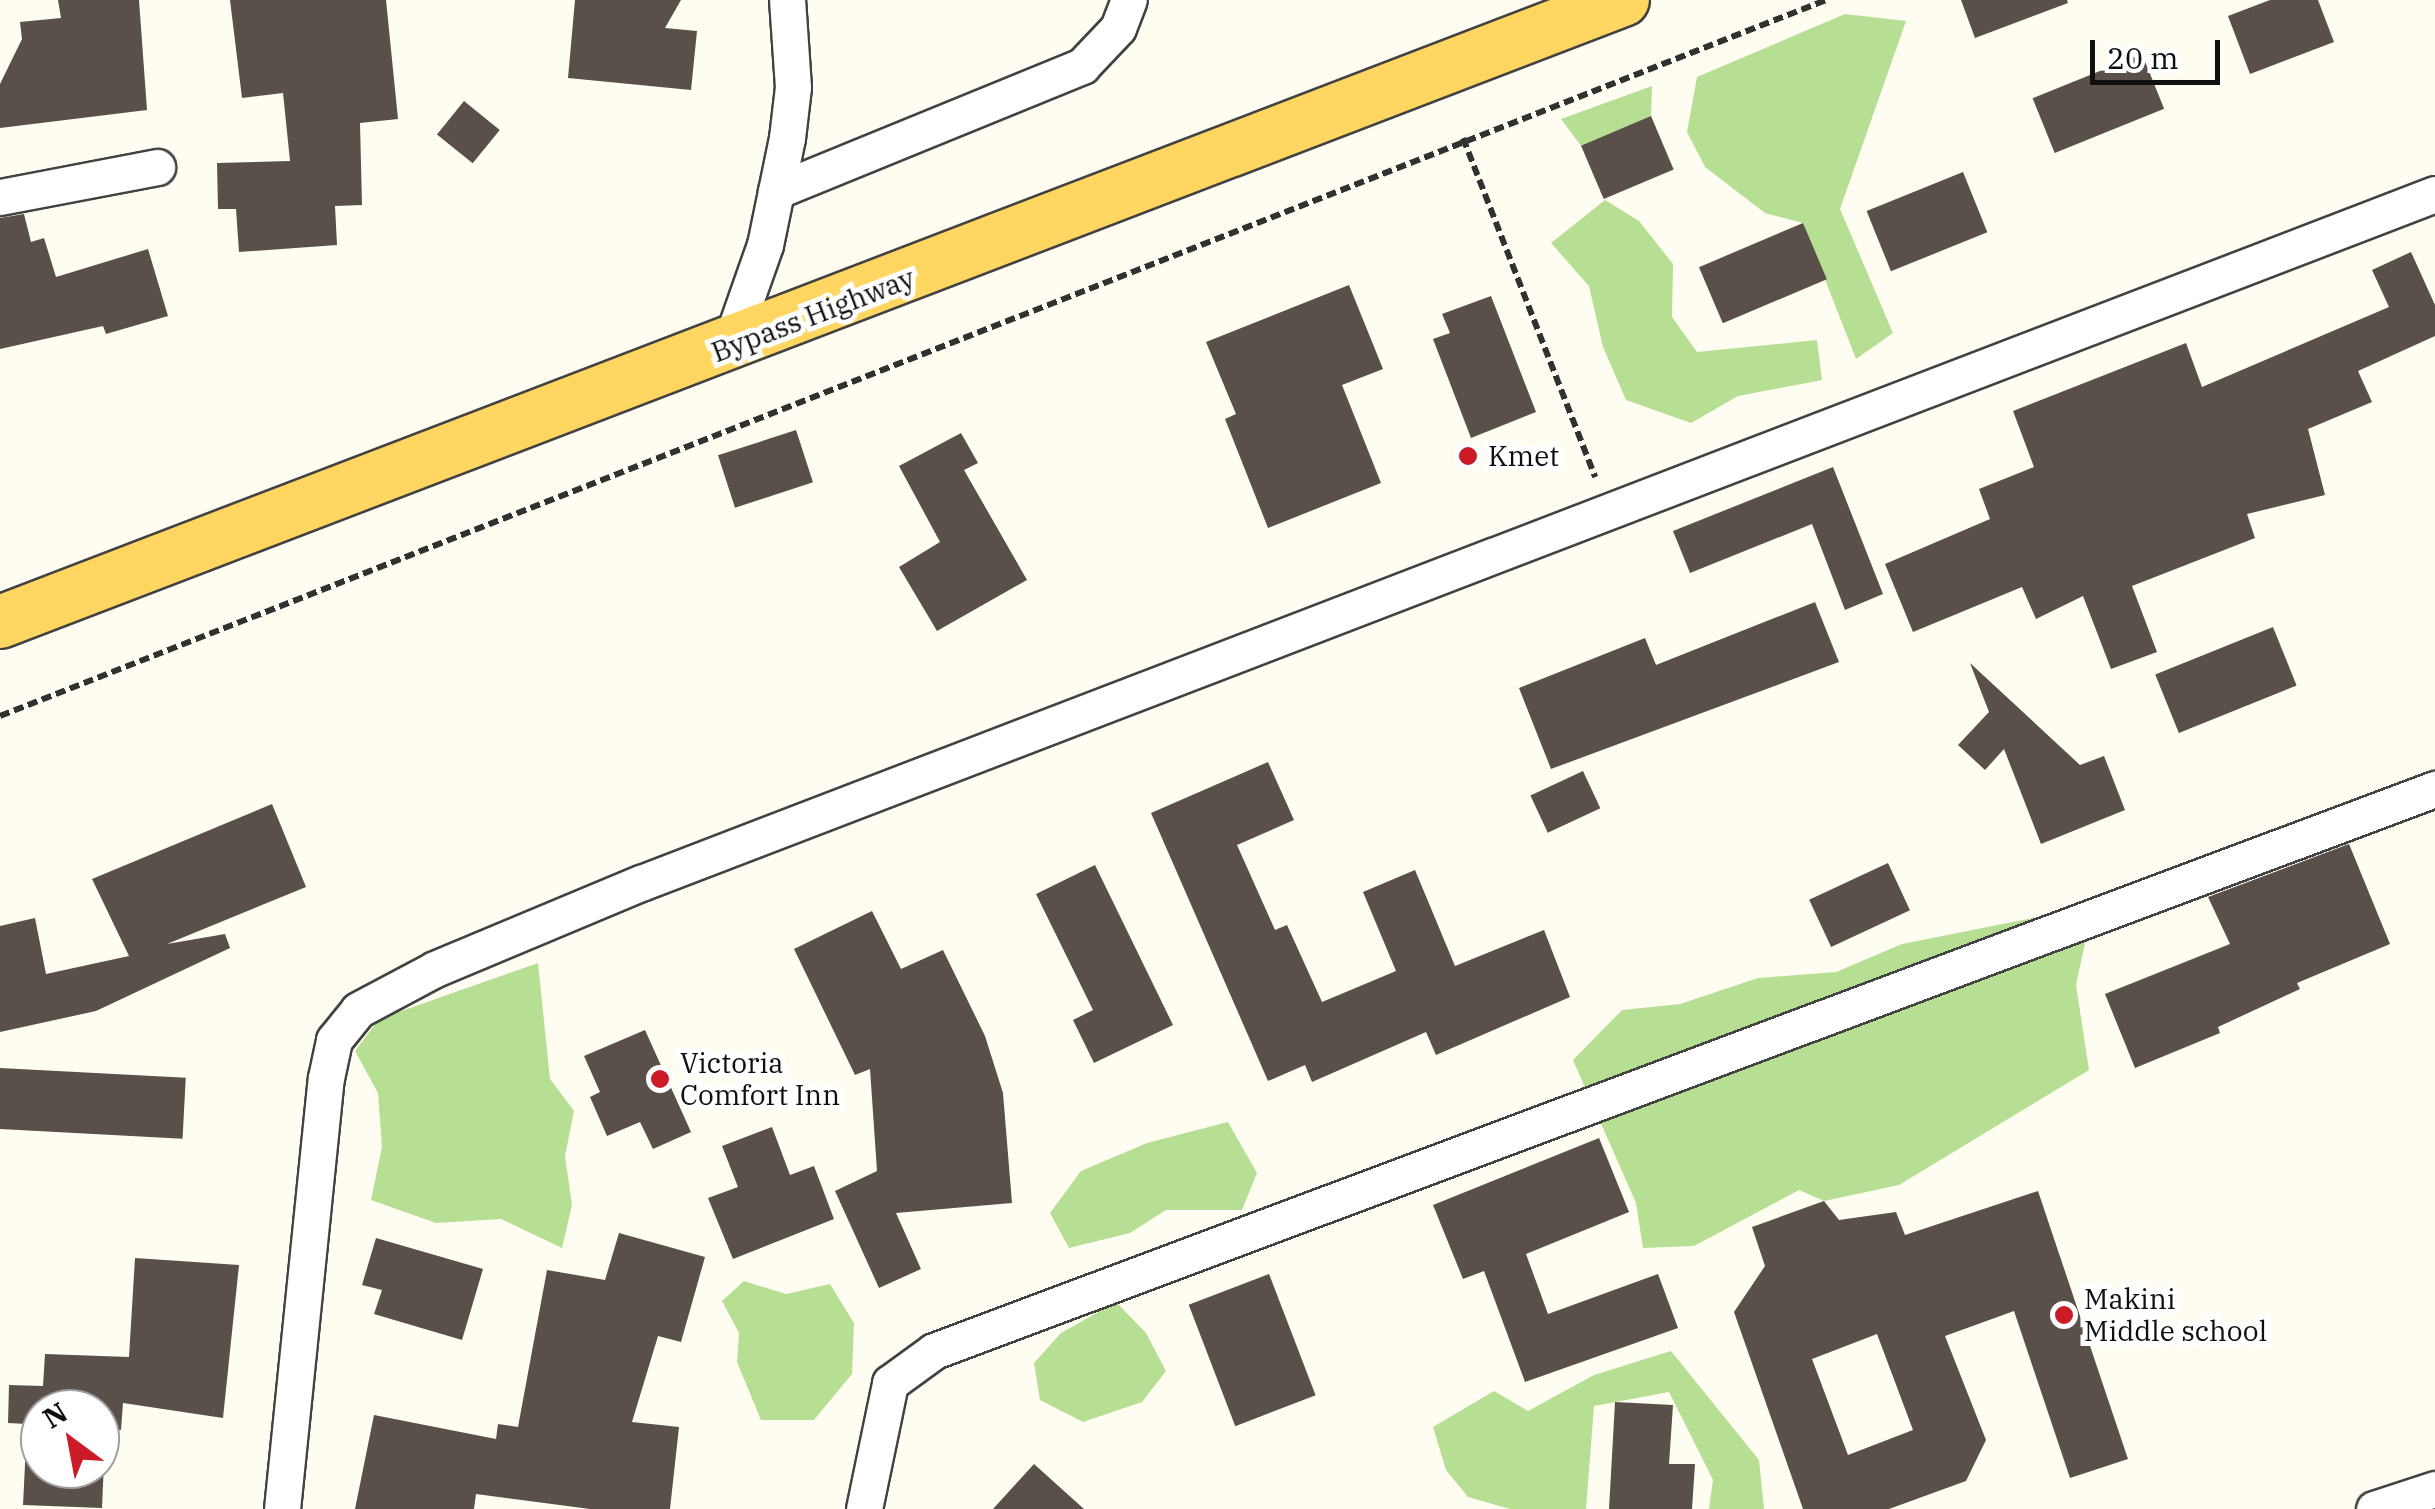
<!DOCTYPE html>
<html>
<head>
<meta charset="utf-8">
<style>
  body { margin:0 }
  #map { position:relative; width:2435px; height:1509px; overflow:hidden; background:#fffcf1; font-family:"IBM Plex Serif",serif }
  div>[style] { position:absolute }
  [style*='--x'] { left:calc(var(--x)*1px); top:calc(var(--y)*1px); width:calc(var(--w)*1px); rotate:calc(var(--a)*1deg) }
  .forest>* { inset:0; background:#b7df94 }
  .building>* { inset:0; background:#59504a; transform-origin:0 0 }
  .path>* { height:6px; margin-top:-3px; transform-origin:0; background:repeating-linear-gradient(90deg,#313131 0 10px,transparent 0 15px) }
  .roads { filter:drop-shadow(2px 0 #424242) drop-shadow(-2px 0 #424242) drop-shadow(0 2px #424242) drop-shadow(0 -2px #424242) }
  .street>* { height:35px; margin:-17.5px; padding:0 17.5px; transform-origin:17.5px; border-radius:17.5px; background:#fff }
  .primary>* { height:52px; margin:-26px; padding:0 26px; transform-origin:26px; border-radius:26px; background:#ffd661 }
  .dots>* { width:28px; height:28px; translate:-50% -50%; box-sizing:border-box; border:5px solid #fff; border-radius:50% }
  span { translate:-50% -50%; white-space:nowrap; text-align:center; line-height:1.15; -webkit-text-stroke:10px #fff; paint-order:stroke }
  .street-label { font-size:28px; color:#0f0f0f }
  .poi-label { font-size:28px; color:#0f0f0f }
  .left { translate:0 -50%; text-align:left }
  .north { position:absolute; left:20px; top:1389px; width:100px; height:100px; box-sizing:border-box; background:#fff; border:2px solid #9f9f9f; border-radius:50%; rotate:328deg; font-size:28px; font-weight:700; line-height:40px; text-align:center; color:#0f0f0f }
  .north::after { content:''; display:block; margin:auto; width:35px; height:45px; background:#cb1b26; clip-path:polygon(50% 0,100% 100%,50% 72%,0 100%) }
  .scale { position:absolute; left:2090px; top:40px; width:130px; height:45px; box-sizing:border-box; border:5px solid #0f0f0f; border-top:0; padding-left:12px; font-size:30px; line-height:35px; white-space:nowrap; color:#0f0f0f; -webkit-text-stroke:8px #fff; paint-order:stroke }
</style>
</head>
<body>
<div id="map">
  <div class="forest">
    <div style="clip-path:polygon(1845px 14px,1906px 21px,1840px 209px,1893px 333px,1856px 359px,1803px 223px,1765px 213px,1705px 167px,1687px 132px,1697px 77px)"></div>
    <div style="clip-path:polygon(1652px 86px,1651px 116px,1582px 147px,1561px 119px)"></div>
    <div style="clip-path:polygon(1605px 200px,1639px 221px,1673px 264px,1672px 317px,1697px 352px,1817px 340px,1822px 380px,1738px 396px,1691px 423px,1626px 400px,1603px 347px,1589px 286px,1551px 243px)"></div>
    <div style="clip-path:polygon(2093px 906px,2076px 985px,2089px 1070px,1899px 1185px,1824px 1201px,1799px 1190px,1694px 1246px,1643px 1248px,1636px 1203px,1573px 1060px,1622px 1010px,1680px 1004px,1758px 978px,1836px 972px,1902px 944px)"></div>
    <div style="clip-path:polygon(538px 963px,550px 1079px,574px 1111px,565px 1156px,572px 1205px,562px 1248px,501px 1219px,436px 1223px,371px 1200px,382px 1147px,378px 1093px,355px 1051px,379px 1019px)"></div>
    <div style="clip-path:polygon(1228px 1122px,1257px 1173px,1242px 1210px,1166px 1210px,1130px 1233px,1069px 1248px,1050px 1213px,1081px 1171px,1147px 1143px)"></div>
    <div style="clip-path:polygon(744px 1281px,786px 1294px,830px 1284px,854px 1323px,852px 1374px,814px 1420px,761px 1420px,737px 1362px,739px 1333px,722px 1301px)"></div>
    <div style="clip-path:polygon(1116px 1302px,1146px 1333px,1166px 1371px,1142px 1402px,1083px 1422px,1040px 1400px,1034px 1363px,1061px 1333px)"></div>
    <div style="clip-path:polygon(1671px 1351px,1759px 1460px,1764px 1509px,1709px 1509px,1713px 1480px,1669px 1392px,1594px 1406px,1586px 1509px,1510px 1509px,1468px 1497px,1446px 1470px,1433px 1427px,1494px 1391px,1528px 1411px,1594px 1375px)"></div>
  </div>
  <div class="building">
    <div style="clip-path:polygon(58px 0,139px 0,147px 110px,0 128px,0 84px,22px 39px,20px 22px,61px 18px)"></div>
    <div style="clip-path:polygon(230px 0,386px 0,398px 119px,360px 123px,362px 205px,335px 206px,337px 245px,239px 252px,236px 209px,218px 209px,217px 163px,290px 161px,283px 93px,242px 98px)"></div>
    <div style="clip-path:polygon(575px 0,681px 0,665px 28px,697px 31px,691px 90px,568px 78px)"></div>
    <div style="clip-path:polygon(1961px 0,2067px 0,2068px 3px,1975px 38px)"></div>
    <div style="clip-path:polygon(2270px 0,2318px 0,2334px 42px,2250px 74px,2228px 16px)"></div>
    <div style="left:2142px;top:54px;width:59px;height:118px;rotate:68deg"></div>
    <div style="left:464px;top:101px;width:46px;height:43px;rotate:39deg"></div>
    <div style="left:1651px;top:116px;width:58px;height:76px;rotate:67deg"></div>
    <div style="left:1963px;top:172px;width:65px;height:104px;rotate:68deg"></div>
    <div style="clip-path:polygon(24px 214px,31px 242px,44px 238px,56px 277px,148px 249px,168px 316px,106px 334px,103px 326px,0 349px,0 218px)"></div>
    <div style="left:1803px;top:223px;width:61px;height:113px;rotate:67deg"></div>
    <div style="clip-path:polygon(2411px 252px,2435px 305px,2435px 336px,2358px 371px,2372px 402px,2308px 429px,2325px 495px,2247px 514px,2255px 538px,2132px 586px,2157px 652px,2111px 669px,2083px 596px,2036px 619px,2022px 587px,1913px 632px,1885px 564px,1990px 519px,1979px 489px,2034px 467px,2013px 411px,2186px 343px,2202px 387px,2389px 307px,2372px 270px)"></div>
    <div style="clip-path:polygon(1349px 285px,1383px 369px,1342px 385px,1381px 483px,1268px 528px,1225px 419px,1236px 414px,1206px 342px)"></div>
    <div style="clip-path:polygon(1491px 296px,1536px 412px,1471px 438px,1433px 339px,1450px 333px,1442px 314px)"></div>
    <div style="left:796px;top:430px;width:55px;height:82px;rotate:72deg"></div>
    <div style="clip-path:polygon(961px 433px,978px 463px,964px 470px,1027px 580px,937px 631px,899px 567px,940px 542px,899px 466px)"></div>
    <div style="clip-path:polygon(1833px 467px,1883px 594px,1845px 610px,1812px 524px,1690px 573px,1673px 531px)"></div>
    <div style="clip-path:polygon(1815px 602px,1839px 662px,1551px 769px,1519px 688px,1645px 638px,1656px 665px)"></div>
    <div style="left:2273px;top:627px;width:63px;height:127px;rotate:68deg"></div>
    <div style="clip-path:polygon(1970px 663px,2080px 765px,2104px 756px,2125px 810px,2041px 844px,2004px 749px,1985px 770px,1958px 745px,1989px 712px)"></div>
    <div style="clip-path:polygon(1268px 762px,1294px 820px,1237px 845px,1275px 930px,1287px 925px,1322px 1002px,1396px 971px,1363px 892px,1415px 870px,1455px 966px,1544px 930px,1570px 997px,1436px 1055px,1426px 1032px,1312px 1082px,1305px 1065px,1268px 1081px,1151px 813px)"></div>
    <div style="left:1583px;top:771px;width:41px;height:58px;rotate:65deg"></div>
    <div style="clip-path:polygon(272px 804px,306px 887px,167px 944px,225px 934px,230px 948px,96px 1011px,0 1032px,0 926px,35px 918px,46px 974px,129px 956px,92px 879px)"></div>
    <div style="clip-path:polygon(2349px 844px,2390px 944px,2297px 983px,2300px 989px,2218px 1027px,2220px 1033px,2135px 1068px,2105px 994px,2230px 944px,2208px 897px)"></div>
    <div style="left:1888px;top:863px;width:52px;height:87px;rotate:65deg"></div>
    <div style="clip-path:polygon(1095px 865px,1173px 1025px,1094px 1063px,1073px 1020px,1093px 1010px,1036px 894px)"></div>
    <div style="clip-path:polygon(872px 911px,901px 969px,943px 950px,985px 1036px,1003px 1093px,1012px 1203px,896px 1213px,921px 1269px,879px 1288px,835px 1191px,877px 1171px,870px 1069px,855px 1075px,794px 949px)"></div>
    <div style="clip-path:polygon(645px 1030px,691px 1132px,653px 1149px,640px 1122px,607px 1136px,590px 1097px,600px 1092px,584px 1056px)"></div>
    <div style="left:0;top:1068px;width:186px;height:61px;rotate:3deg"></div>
    <div style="clip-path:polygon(772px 1127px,790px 1175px,814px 1166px,834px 1219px,733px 1259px,708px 1198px,738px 1187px,722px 1146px)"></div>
    <div style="clip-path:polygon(1599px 1138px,1629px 1212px,1526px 1254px,1548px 1314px,1658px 1274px,1678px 1328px,1525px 1382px,1484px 1271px,1463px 1279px,1433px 1205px)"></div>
    <div style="clip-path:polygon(evenodd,2038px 1191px,2128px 1459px,2070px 1478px,2014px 1311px,1945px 1336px,1986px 1440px,1966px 1481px,1889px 1509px,1803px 1509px,1734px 1312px,1765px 1266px,1752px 1227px,1824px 1201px,1839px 1220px,1896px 1212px,1905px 1235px,2038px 1191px,1877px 1334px,1913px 1430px,1848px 1455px,1812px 1359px,1877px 1334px)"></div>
    <div style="clip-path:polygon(619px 1233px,705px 1257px,681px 1342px,658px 1336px,632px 1422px,679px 1427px,670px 1509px,590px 1509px,476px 1494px,474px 1509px,355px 1509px,374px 1415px,496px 1439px,498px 1424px,518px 1427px,547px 1270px,605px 1280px)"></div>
    <div style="clip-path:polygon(376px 1238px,483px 1269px,462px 1340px,374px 1314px,382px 1290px,362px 1285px)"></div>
    <div style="clip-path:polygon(evenodd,135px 1258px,239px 1265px,223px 1418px,123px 1403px,121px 1430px,110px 1430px,104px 1462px,102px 1508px,23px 1505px,27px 1424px,8px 1423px,9px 1385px,43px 1386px,45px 1354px,129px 1357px,135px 1258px,40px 1409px,100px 1409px,100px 1469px,40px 1469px,40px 1409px)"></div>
    <div style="left:1269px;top:1274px;width:130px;height:86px;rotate:69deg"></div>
    <div style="clip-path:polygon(1615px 1402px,1673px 1405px,1669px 1464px,1695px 1464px,1692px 1509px,1609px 1509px)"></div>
    <div style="clip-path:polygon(1034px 1464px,1084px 1509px,993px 1509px)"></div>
  </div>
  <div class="path">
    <div style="--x:1463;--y:138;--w:364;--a:68.7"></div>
    <div style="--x:0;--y:716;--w:1961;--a:-21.41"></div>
  </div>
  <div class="roads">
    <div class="street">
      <div style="--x:776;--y:191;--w:331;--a:-22.2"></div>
      <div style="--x:1082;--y:66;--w:52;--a:-46.5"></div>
      <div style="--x:1118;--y:28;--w:30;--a:-69"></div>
      <div style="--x:0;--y:197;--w:160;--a:-10.8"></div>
      <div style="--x:729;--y:347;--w:108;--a:-70.6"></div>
      <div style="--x:765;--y:245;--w:109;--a:-78.4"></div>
      <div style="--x:787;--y:138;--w:51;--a:-83.3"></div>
      <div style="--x:793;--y:87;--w:87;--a:-93.9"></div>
      <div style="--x:282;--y:1509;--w:433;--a:-84.2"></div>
      <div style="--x:326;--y:1078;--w:39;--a:-78"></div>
      <div style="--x:334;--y:1040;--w:38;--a:-51"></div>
      <div style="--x:358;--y:1010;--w:87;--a:-28"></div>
      <div style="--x:435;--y:969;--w:223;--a:-22.7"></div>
      <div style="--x:641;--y:883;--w:1922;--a:-21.01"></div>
      <div style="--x:864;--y:1509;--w:129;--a:-78.3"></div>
      <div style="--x:890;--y:1383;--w:54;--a:-36"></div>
      <div style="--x:934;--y:1351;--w:1603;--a:-20.53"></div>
      <div style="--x:2374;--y:1509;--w:64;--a:-18.2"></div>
    </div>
    <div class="primary">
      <div style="--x:0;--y:622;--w:1738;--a:-20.97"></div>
    </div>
  </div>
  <div class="dots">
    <div style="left:1468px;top:456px;background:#cb1b26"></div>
    <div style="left:660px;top:1079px;background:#cb1b26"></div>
    <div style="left:2064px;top:1315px;background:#cb1b26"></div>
  </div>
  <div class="street-label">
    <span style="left:813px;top:315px;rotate:-21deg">Bypass Highway</span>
  </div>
  <div class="poi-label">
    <span class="left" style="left:1488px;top:456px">Kmet</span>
    <span class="left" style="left:680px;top:1079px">Victoria<br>Comfort Inn</span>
    <span class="left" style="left:2084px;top:1315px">Makini<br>Middle school</span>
  </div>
  <div class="north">N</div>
  <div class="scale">20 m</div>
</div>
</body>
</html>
